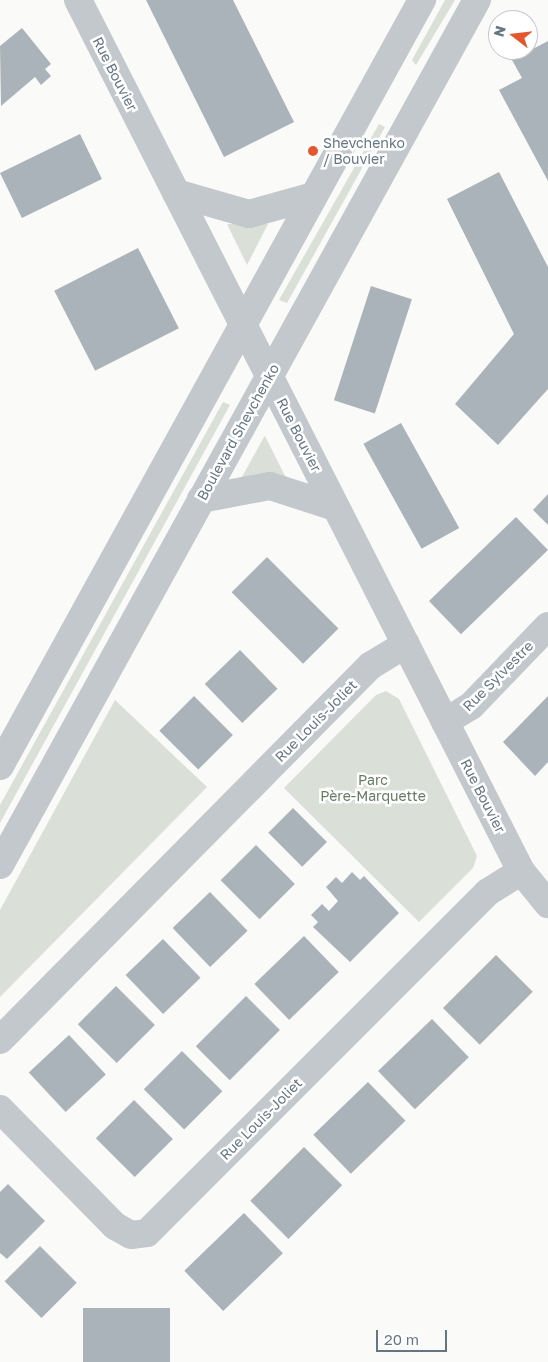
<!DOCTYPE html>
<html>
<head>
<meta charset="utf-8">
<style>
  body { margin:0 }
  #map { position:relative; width:548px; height:1362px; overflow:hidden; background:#fafaf8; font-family:"Golos Text",sans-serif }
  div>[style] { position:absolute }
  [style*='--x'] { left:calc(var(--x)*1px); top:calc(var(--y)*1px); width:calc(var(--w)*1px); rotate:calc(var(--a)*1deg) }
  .green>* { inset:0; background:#dadfd7 }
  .building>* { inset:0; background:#aab3b9; transform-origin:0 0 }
  .minor>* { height:28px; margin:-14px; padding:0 14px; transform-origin:14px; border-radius:14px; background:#c3c8cc }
  .dots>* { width:14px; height:14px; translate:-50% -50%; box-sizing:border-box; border:2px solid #fff; border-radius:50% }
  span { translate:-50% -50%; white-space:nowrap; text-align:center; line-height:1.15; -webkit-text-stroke:5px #fff; paint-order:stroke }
  .street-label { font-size:14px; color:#657683 }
  .poi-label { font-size:14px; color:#657683 }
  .left { translate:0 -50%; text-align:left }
  .park-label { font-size:14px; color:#687a64 }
  .north { position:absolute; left:488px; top:10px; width:50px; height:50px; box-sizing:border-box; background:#fff; border:1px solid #c1c8cd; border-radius:50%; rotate:286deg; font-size:14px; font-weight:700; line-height:20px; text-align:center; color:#657683 }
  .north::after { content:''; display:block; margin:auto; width:18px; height:22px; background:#e4572e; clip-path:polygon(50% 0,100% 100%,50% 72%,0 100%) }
  .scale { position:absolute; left:376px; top:1330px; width:71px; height:22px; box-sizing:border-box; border:2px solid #657683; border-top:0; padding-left:6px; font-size:15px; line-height:18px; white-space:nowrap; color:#657683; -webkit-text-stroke:4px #fff; paint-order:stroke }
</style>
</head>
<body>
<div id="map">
  <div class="green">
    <div style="clip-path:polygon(445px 0,455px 0,416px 65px,412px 60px)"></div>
    <div style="clip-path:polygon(379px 124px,385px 127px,287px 303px,279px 300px)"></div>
    <div style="clip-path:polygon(227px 224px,268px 224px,247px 265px)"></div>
    <div style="clip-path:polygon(223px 402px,230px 405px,0 823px,0 805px)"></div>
    <div style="clip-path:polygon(265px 436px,286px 478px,242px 477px,264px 437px)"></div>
    <div style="clip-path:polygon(386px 691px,399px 699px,477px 856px,473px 868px,419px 922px,284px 788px,376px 695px)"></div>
    <div style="clip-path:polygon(115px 700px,207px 787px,0 997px,0 910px)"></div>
  </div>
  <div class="building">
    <div style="clip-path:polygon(146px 0,233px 0,294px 122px,224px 157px)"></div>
    <div style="clip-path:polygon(22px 28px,51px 64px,45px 69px,51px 76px,41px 85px,35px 77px,1px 106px,0 46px)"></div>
    <div style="clip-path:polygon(548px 41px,548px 181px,499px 90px,522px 78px,512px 60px)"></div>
    <div style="left:80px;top:134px;width:50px;height:89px;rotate:64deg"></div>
    <div style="clip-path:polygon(499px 172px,548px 267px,548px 389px,498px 445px,455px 404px,514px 334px,447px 199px)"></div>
    <div style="left:138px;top:248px;width:90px;height:94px;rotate:63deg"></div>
    <div style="left:371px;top:286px;width:43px;height:120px;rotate:18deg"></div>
    <div style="left:401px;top:423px;width:120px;height:43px;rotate:61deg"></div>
    <div style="clip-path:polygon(548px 494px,548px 525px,533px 510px)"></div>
    <div style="left:516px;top:517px;width:46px;height:121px;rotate:46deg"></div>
    <div style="left:267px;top:557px;width:101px;height:50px;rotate:45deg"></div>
    <div style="left:240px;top:650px;width:54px;height:49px;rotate:46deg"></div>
    <div style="left:194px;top:696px;width:55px;height:49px;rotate:45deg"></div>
    <div style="clip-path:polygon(548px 696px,548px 762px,535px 776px,503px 742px)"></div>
    <div style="left:293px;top:808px;width:48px;height:35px;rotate:45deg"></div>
    <div style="left:256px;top:845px;width:55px;height:50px;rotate:45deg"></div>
    <div style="clip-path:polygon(352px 872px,360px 880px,364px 876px,399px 913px,350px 962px,313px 927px,318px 922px,311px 915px,322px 904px,329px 911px,338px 901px,326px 887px,336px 877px,342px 883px)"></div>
    <div style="left:210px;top:892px;width:54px;height:52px;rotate:46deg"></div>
    <div style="left:304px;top:936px;width:50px;height:69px;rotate:46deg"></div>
    <div style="left:163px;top:939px;width:54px;height:52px;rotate:46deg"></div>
    <div style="left:496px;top:955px;width:52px;height:75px;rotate:45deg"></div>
    <div style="left:116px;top:986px;width:55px;height:54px;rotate:45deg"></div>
    <div style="left:246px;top:996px;width:48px;height:71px;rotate:45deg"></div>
    <div style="left:432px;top:1019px;width:53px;height:75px;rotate:46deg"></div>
    <div style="left:69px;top:1035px;width:54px;height:55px;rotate:47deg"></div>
    <div style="left:182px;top:1051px;width:57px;height:54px;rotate:45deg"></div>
    <div style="left:368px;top:1082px;width:54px;height:76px;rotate:46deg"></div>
    <div style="left:134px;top:1100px;width:55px;height:54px;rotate:45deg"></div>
    <div style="left:304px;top:1147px;width:54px;height:76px;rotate:45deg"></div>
    <div style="clip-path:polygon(8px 1184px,45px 1221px,7px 1259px,0 1253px,0 1192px)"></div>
    <div style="left:244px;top:1213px;width:56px;height:83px;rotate:46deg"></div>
    <div style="left:40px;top:1246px;width:52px;height:50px;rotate:45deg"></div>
    <div style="left:83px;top:1308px;width:87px;height:54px"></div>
  </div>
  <div class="minor">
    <div style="--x:78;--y:0;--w:977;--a:63.04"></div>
    <div style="--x:521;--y:871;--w:43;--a:50.7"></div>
    <div style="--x:176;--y:193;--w:76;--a:16"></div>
    <div style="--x:249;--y:214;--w:67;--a:-15.5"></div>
    <div style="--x:201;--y:499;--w:70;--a:-10.7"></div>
    <div style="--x:270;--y:486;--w:68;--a:17.9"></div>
    <div style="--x:445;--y:722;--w:31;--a:-32"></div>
    <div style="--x:471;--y:706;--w:111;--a:-46.1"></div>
    <div style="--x:0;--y:766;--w:875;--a:-61.15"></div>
    <div style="--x:0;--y:865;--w:988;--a:-61.13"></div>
    <div style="--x:0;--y:1040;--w:526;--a:-45.31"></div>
    <div style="--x:370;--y:666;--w:42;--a:-31.4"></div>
    <div style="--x:0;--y:1109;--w:164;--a:45.5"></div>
    <div style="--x:115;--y:1226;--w:18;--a:29"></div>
    <div style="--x:131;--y:1235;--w:16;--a:-7"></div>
    <div style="--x:147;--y:1233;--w:482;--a:-45"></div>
    <div style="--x:488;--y:892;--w:39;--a:-32"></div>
  </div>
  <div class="dots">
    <div style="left:313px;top:151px;background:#e4572e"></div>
  </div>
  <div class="street-label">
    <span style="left:115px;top:74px;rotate:63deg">Rue Bouvier</span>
    <span style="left:238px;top:432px;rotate:-61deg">Boulevard Shevchenko</span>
    <span style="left:299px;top:435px;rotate:63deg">Rue Bouvier</span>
    <span style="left:498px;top:676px;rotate:-45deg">Rue Sylvestre</span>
    <span style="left:316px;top:721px;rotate:-45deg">Rue Louis-Joliet</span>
    <span style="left:483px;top:796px;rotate:63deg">Rue Bouvier</span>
    <span style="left:261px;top:1119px;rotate:-45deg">Rue Louis-Joliet</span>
  </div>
  <div class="poi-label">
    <span class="left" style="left:323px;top:151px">Shevchenko<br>/ Bouvier</span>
  </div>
  <div class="park-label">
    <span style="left:373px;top:788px">Parc<br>Père-Marquette</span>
  </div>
  <div class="north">N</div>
  <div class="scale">20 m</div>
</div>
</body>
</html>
